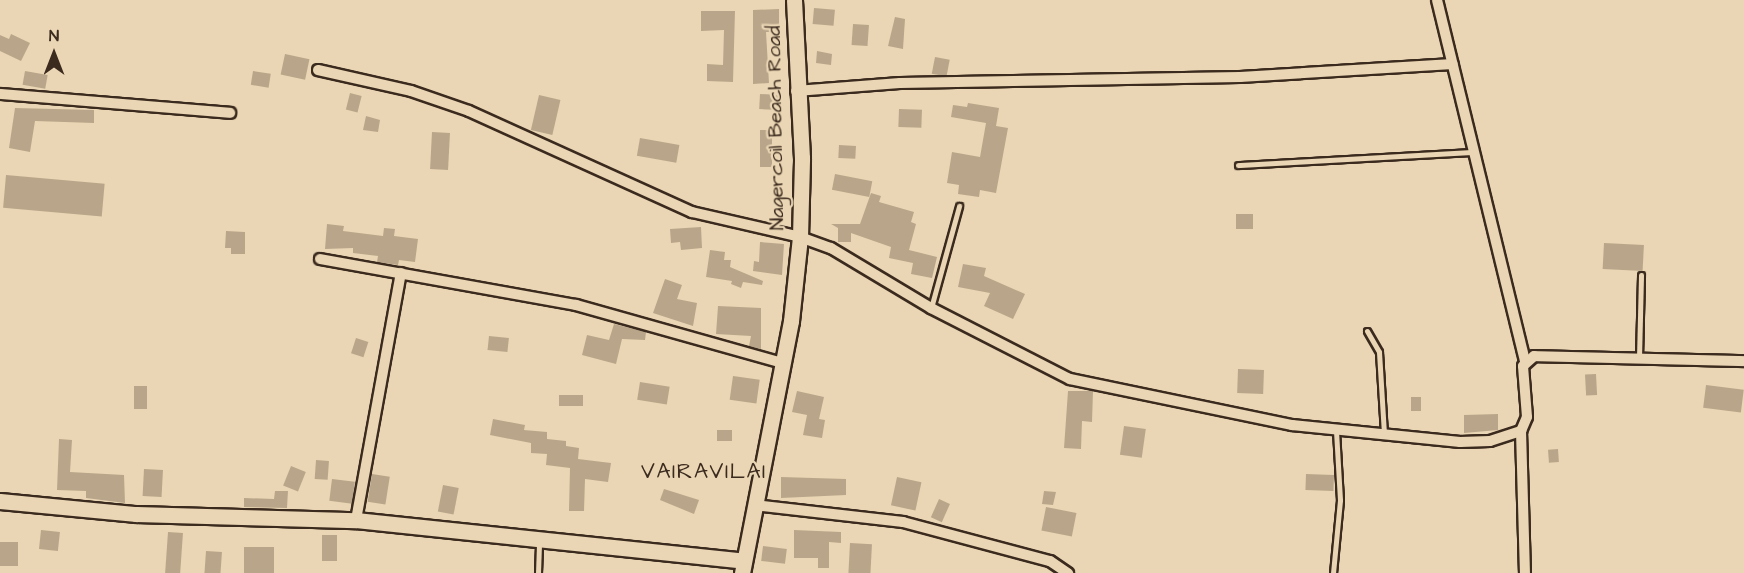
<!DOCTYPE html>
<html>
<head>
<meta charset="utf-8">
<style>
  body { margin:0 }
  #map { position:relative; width:1744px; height:573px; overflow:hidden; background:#ead6b4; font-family:"Architects Daughter",sans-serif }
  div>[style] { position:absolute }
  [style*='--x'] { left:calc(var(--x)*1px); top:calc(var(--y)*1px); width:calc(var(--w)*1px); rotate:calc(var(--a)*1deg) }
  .building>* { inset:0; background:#b9a68a; transform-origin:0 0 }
  .roads { filter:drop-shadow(2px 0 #3b2a1e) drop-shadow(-2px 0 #3b2a1e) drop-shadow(0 2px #3b2a1e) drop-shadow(0 -2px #3b2a1e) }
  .lane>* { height:5px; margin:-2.5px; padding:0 2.5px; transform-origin:2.5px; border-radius:2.5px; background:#ead6b4 }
  .street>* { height:10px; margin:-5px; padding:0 5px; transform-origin:5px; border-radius:5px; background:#ead6b4 }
  .secondary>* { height:15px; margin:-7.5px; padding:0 7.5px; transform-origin:7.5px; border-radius:7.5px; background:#ead6b4 }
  span { translate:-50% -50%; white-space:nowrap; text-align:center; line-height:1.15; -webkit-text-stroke:4.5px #ead6b4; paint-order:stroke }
  .street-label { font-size:20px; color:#3b2a1e }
  .quarter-label { font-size:22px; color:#3b2a1e; letter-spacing:1.5px }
  .north { position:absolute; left:24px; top:24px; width:60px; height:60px; -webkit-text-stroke:4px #ead6b4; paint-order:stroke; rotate:0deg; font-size:16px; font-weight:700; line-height:24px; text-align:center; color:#3b2a1e }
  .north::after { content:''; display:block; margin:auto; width:21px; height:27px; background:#3b2a1e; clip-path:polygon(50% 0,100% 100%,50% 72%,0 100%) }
</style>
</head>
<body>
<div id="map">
  <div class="building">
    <div style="left:814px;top:8px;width:21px;height:16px;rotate:5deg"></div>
    <div style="clip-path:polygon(779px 9px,779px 32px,766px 32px,769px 83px,753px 84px,753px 10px)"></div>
    <div style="clip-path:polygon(701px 11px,735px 11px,733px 82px,707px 81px,707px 64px,723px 65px,724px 30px,701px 31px)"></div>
    <div style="clip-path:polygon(895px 17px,905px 19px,903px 49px,888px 46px)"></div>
    <div style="left:853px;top:24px;width:16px;height:21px;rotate:4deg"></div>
    <div style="clip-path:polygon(11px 34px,30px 43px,21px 61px,0 51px,0 35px,9px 39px)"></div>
    <div style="clip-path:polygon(817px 51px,832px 54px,831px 65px,816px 63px)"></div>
    <div style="left:285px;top:54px;width:25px;height:21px;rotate:12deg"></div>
    <div style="left:935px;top:57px;width:15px;height:17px;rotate:11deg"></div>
    <div style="left:25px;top:71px;width:23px;height:14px;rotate:10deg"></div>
    <div style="left:253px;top:71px;width:18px;height:14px;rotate:9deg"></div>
    <div style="left:350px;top:93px;width:12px;height:17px;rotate:14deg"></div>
    <div style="left:760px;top:94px;width:20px;height:15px;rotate:3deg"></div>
    <div style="left:539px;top:95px;width:22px;height:36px;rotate:13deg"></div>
    <div style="clip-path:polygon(968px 103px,999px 108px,996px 126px,1008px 128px,996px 193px,980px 190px,979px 197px,958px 194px,959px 185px,947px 183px,952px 152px,980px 157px,986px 123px,951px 117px,953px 105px,967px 107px)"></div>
    <div style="clip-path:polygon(15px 108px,94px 110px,94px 123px,35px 121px,30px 152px,9px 148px)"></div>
    <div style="left:899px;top:109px;width:23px;height:18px;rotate:2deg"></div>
    <div style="clip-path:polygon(366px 116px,380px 120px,378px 132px,363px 130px)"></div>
    <div style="left:760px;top:130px;width:12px;height:37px"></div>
    <div style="left:432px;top:132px;width:18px;height:37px;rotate:3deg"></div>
    <div style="left:640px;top:138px;width:40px;height:18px;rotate:10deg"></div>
    <div style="left:839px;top:145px;width:17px;height:13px;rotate:3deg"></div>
    <div style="left:835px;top:174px;width:38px;height:16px;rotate:11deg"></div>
    <div style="left:6px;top:175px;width:99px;height:33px;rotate:5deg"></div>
    <div style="clip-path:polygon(871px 193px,881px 196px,879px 202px,914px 212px,911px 222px,916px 224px,909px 250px,937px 257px,932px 278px,911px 274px,913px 263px,889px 258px,891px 247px,851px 233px,851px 242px,838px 242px,838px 228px,831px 224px,860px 224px)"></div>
    <div style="left:1236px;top:214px;width:17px;height:15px"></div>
    <div style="clip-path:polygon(327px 224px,344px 226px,343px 231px,383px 236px,384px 228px,395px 229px,394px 236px,418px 239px,415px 262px,399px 260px,398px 265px,377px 262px,378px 256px,353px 253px,353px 248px,325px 249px)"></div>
    <div style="clip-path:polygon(701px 227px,702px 248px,681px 250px,680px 242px,671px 243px,670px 229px)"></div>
    <div style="clip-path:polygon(226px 231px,245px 232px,245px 254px,231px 254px,231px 248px,225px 248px)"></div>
    <div style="clip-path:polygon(760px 242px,784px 244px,782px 275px,753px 271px,754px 261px,759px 262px)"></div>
    <div style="left:1604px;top:243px;width:40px;height:26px;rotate:3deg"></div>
    <div style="clip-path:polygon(710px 250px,725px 252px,724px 260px,731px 260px,730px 267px,763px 281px,762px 285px,743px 282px,741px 288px,731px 284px,732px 281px,706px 277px)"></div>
    <div style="clip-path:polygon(963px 264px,986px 268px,984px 276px,1025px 294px,1013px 319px,984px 306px,990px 293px,958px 287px)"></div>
    <div style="clip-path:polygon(665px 279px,682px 285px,677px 299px,697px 303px,693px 326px,653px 313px)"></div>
    <div style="clip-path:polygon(718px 306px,761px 308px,761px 349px,749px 346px,751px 336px,716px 334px)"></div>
    <div style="clip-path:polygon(614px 324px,646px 332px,645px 340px,622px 339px,616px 364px,582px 355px,587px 335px,609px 340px)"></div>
    <div style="left:489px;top:336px;width:20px;height:14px;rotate:6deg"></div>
    <div style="left:356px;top:338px;width:13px;height:16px;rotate:18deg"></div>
    <div style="left:1238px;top:369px;width:26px;height:24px;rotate:2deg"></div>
    <div style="left:1596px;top:374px;width:21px;height:11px;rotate:87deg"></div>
    <div style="left:733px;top:376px;width:27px;height:24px;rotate:8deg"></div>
    <div style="left:640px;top:382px;width:30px;height:18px;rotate:9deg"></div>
    <div style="left:1706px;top:385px;width:38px;height:23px;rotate:7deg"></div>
    <div style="left:134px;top:386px;width:13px;height:23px"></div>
    <div style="clip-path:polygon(797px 391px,824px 397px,819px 419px,825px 420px,822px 438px,803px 435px,807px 415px,792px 412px)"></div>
    <div style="clip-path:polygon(1068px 391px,1093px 391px,1092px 422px,1082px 421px,1081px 449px,1064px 448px)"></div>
    <div style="left:559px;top:395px;width:24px;height:11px"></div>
    <div style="left:1411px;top:397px;width:10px;height:14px"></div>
    <div style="clip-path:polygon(1498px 414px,1498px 430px,1464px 433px,1464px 415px)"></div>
    <div style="clip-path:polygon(493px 419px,525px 425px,524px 430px,547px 432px,547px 439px,566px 441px,566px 446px,579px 448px,578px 459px,611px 463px,608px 482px,585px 479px,584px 511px,569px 511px,570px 468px,546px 465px,547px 454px,531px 453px,531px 443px,490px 435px)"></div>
    <div style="left:1124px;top:426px;width:22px;height:29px;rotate:8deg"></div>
    <div style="left:717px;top:430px;width:15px;height:11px"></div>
    <div style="clip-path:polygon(59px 439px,72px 440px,70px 472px,124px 475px,125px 503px,86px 498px,86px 491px,57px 490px)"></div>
    <div style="left:1558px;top:449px;width:13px;height:10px;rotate:86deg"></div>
    <div style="left:316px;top:460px;width:13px;height:19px;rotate:4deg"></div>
    <div style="left:291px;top:466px;width:16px;height:21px;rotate:22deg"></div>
    <div style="left:144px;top:469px;width:19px;height:27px;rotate:3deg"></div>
    <div style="left:372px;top:474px;width:18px;height:28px;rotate:9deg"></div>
    <div style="left:1306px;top:474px;width:28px;height:16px;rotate:2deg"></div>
    <div style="clip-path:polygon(781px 477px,846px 479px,846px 495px,781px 498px)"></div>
    <div style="left:897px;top:477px;width:25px;height:29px;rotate:12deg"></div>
    <div style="left:332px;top:479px;width:23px;height:22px;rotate:7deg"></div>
    <div style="left:443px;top:485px;width:16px;height:27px;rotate:11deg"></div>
    <div style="clip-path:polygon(664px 489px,699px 500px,694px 514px,660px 500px)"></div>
    <div style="clip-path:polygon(275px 491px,288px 491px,287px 508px,244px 507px,244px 498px,274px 499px)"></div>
    <div style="clip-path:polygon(1044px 491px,1056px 492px,1053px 505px,1042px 504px)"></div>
    <div style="left:939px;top:499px;width:12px;height:20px;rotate:24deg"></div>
    <div style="left:1046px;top:507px;width:31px;height:24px;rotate:11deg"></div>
    <div style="left:41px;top:530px;width:19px;height:19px;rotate:6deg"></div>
    <div style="clip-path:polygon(794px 530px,841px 532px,841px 543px,829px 542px,829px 568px,818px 568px,818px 558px,794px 558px)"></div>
    <div style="left:168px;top:532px;width:15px;height:41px;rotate:4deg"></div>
    <div style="left:322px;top:535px;width:15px;height:26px"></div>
    <div style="left:0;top:542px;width:18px;height:24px"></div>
    <div style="left:850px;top:543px;width:22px;height:30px;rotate:3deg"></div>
    <div style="left:763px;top:546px;width:24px;height:15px;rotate:7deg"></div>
    <div style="left:274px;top:547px;width:26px;height:30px;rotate:90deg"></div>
    <div style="left:206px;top:551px;width:16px;height:22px;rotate:4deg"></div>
  </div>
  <div class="roads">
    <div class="lane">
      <div style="--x:1238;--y:165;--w:236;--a:-3.2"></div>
      <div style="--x:931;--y:308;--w:106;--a:-74.6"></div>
      <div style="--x:1367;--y:331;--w:24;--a:60"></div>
      <div style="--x:1379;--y:352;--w:82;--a:86.5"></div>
      <div style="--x:1639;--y:358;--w:83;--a:-88.6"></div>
      <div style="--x:538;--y:573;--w:30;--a:-88"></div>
      <div style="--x:1333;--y:573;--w:73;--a:-84.5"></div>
      <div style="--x:1340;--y:500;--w:69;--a:-93.3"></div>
    </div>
    <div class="street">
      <div style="--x:1437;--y:0;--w:372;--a:76.3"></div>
      <div style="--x:318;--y:70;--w:95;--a:12.7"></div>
      <div style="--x:411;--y:91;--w:61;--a:19"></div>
      <div style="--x:469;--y:111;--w:245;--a:24.4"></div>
      <div style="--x:692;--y:212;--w:111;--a:13"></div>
      <div style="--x:800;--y:237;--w:33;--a:20"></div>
      <div style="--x:831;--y:248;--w:117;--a:31"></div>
      <div style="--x:931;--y:308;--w:156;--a:27.1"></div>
      <div style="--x:1070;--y:379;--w:227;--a:11.7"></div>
      <div style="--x:1292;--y:425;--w:169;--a:5.8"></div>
      <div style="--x:1460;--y:442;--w:30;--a:-2"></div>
      <div style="--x:1490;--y:441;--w:33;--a:-18"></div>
      <div style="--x:1521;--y:431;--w:15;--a:-67"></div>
      <div style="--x:1527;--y:417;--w:51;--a:-94.5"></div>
      <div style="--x:1523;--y:366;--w:15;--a:-42"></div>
      <div style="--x:1534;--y:356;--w:210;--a:1.4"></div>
      <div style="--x:796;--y:91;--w:104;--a:-4.4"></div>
      <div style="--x:900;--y:83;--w:340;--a:-1"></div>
      <div style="--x:1240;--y:77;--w:213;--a:-3.5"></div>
      <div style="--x:0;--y:94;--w:231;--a:4.7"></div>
      <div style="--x:320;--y:259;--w:260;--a:10.2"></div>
      <div style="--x:576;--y:305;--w:215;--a:15.7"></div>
      <div style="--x:1521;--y:431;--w:142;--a:88.4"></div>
      <div style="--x:754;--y:505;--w:150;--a:6.5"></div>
      <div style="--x:903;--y:522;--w:152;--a:14.9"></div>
      <div style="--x:1050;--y:561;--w:22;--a:34"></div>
      <div style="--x:356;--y:520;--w:251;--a:-79.7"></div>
    </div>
    <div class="secondary">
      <div style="--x:0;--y:501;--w:137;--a:5.5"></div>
      <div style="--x:136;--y:514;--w:220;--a:1.6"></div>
      <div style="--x:356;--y:520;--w:390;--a:6"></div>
      <div style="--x:742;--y:573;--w:257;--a:-79"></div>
      <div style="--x:791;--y:321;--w:84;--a:-83.9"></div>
      <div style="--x:800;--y:237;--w:79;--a:-88.5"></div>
      <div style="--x:802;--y:158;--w:158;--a:-92.9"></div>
    </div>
  </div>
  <div class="street-label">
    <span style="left:776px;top:128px;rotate:-91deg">Nagercoil Beach Road</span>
  </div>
  <div class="quarter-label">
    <span style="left:704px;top:472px">VAIRAVILAI</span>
  </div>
  <div class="north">N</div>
</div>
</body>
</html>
